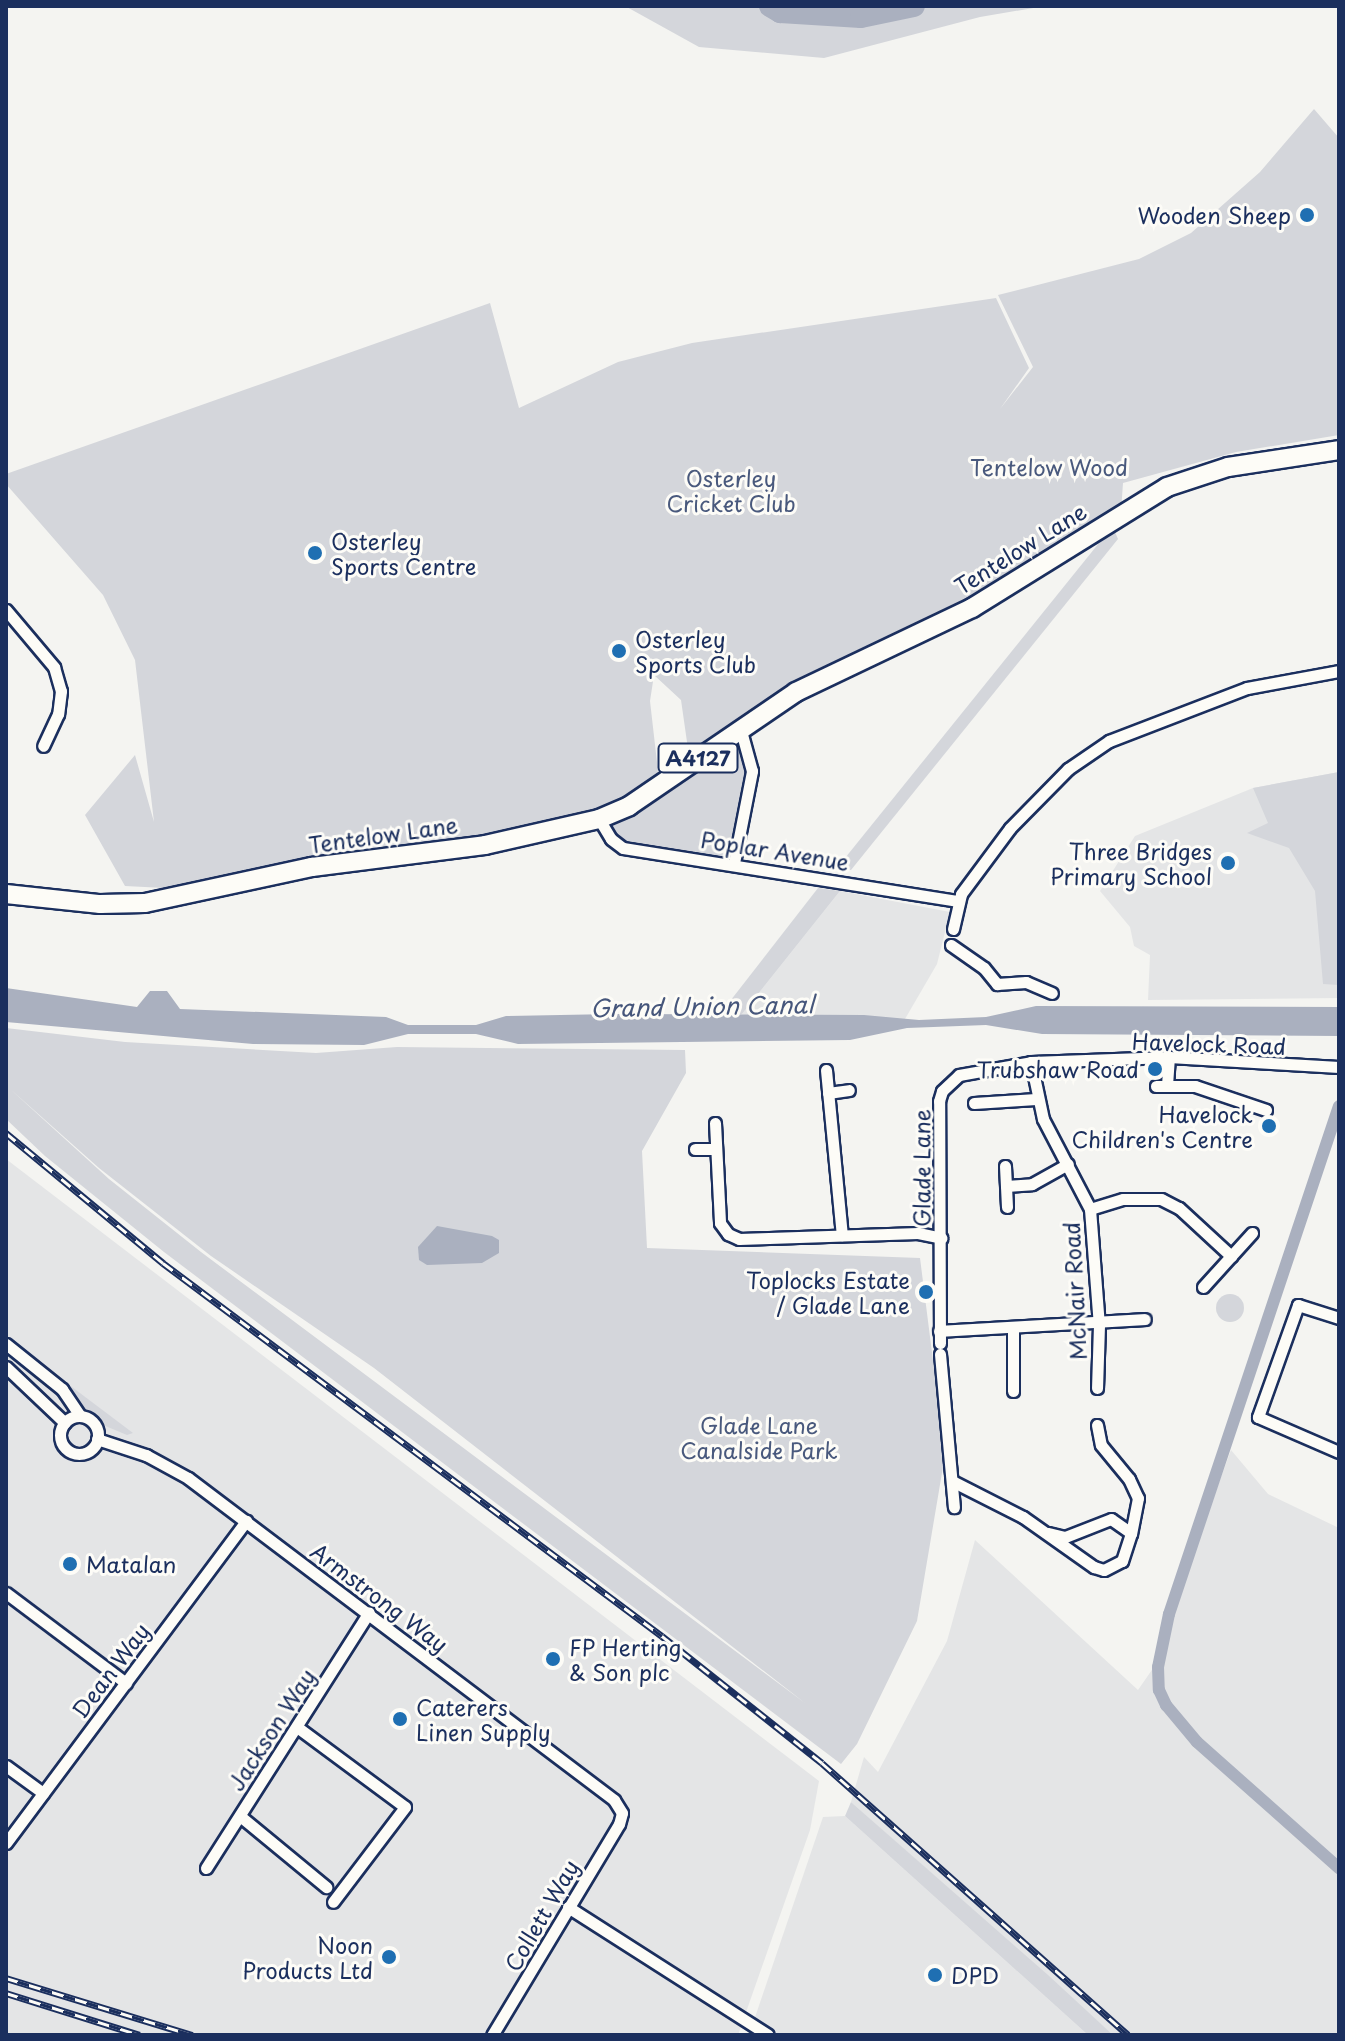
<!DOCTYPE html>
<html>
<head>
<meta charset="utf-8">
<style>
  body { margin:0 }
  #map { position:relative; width:1345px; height:2041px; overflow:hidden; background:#f4f4f1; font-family:"Playpen Sans",sans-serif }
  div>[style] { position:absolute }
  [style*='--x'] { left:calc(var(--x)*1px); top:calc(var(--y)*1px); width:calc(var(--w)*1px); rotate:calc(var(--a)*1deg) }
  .built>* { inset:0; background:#e4e5e6 }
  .green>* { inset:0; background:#d4d6db }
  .round { border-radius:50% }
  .water>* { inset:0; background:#aab0bf }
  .canal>* { height:12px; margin:-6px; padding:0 6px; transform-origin:6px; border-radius:6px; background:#aab0bf }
  .river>* { height:22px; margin:-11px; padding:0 11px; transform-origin:11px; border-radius:11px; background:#aab0bf }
  .roads { filter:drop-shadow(2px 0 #1b2f5e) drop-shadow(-2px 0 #1b2f5e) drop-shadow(0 2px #1b2f5e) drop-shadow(0 -2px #1b2f5e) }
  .minor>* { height:11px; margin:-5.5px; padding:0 5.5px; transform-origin:5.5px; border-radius:5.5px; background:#fdfcf7 }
  .minor>.ring { margin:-5.5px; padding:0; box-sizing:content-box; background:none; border:11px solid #fdfcf7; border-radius:50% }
  .primary>* { height:18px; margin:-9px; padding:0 9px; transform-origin:9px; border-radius:9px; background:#fdfcf7 }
  .rail>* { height:7px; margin-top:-3.5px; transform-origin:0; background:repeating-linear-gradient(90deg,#fdfcf7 0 12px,#1b2f5e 0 24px); box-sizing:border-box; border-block:2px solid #1b2f5e }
  .dots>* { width:22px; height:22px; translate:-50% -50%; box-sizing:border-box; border:4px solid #fdfcf7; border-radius:50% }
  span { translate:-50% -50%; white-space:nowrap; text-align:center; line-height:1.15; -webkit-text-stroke:6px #fdfcf7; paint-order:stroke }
  .shield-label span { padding:2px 6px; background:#fdfcf7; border:2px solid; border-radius:6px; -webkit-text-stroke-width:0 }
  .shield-label { font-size:20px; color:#1b2f5e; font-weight:700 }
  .poi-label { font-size:22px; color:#1b2f5e }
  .right { translate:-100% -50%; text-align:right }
  .left { translate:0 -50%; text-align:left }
  .park-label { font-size:22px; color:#49597d }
  .street-label { font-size:22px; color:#1b2f5e }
  .water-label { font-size:24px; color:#46567b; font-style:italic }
  .frame { position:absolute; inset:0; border:8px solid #1b2f5e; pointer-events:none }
</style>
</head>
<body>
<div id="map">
  <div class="built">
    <div style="clip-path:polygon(1339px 772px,1339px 998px,1148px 1000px,1150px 955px,1134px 946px,1130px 927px,1100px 891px,1135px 836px,1253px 788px)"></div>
    <div style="clip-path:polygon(840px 891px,950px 912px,937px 964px,905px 1019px,742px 1014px)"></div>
    <div style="clip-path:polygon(6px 1159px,819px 1781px,810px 1830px,738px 2035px,6px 2034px)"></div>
    <div style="clip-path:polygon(1231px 1450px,1268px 1494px,1339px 1528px,1339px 2035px,1113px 2035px,851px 1802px,864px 1757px,878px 1772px,947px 1641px,975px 1540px,1138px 1690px,1165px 1651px,1173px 1607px)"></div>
    <div style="clip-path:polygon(845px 1816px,1088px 2035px,749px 2035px,823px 1817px)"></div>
  </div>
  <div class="green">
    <div style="clip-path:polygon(625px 6px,1045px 6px,980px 17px,824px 58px,699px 47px)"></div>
    <div style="clip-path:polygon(1314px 109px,1339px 138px,1339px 435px,1236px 452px,1123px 483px,1121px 512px,1048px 560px,788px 688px,689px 756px,681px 700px,654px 675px,650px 701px,658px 771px,654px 784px,624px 806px,492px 836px,184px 889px,125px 886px,85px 815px,135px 755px,154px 822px,135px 660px,103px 595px,6px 484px,6px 474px,490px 303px,519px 408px,618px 362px,692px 343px,996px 298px,1029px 368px,1000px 409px,1033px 367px,998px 295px,1139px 259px,1191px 233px,1260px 172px)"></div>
    <div style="clip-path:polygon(1115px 532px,1118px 539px,851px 870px,837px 868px,1103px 538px)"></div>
    <div style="clip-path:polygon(740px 727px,752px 754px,734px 863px,623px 848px,599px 819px)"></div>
    <div style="clip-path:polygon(1339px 772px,1339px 985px,1323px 984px,1315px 891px,1289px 848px,1247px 833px,1268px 823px,1253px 788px)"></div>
    <div style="clip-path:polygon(818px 888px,840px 891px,742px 1014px,720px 1014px)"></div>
    <div style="clip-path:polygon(evenodd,6px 1028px,125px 1042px,316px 1053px,397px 1047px,685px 1050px,686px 1073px,642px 1151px,647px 1248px,920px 1258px,945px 1455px,917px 1621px,857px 1744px,841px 1764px,164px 1252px,45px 1156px,6px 1119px,6px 1028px,9px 1088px,99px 1168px,211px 1256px,374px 1368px,805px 1703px,201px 1252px,109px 1179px,9px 1088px)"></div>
    <div class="round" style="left:1216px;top:1294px;width:28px;height:28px"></div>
    <div style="clip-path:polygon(60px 1378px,133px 1433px,127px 1435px,91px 1420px)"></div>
    <div style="clip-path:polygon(851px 1802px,1048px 1975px,1113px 2035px,1088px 2035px,845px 1816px)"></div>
  </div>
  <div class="water">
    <div style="clip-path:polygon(6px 988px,137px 1007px,150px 991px,167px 991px,180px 1009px,386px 1017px,408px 1025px,476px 1025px,506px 1016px,613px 1014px,864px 1015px,919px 1020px,986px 1017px,1036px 1006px,1339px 1007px,1339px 1036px,1042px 1034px,986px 1025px,907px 1028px,850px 1040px,518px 1044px,476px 1034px,408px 1034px,364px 1045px,253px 1044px,6px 1022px)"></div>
    <div style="clip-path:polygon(437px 1226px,492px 1236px,499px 1240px,499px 1253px,482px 1263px,427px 1265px,419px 1260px,418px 1247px)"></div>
  </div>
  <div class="canal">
    <div style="--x:1339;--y:1106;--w:536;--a:108.5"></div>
    <div style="--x:1169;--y:1614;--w:54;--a:101.7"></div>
    <div style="--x:1158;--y:1667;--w:23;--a:88"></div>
    <div style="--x:1159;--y:1690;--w:17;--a:65"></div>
    <div style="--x:1166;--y:1705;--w:48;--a:50"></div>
    <div style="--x:1197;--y:1742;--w:190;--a:41.6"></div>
  </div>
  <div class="river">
    <div style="--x:770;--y:6;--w:12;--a:31"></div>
    <div style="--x:780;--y:12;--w:81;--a:3.5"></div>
    <div style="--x:861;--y:17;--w:54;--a:-11.7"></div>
  </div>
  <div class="roads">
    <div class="minor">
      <div style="--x:6;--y:610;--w:75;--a:49.9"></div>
      <div style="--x:54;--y:667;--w:25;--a:74"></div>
      <div style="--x:61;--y:691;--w:23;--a:97"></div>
      <div style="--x:58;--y:714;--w:35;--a:115"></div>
      <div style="--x:599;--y:819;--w:23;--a:59"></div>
      <div style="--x:611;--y:839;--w:15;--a:37"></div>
      <div style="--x:623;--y:848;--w:338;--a:9"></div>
      <div style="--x:734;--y:863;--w:94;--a:-78.9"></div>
      <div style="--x:752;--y:771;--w:46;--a:-105.3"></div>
      <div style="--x:953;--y:929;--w:36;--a:-77"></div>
      <div style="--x:961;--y:894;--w:82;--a:-53.4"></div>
      <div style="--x:1010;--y:828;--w:83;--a:-45.5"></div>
      <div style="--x:1068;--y:769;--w:50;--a:-34.3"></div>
      <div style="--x:1109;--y:741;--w:148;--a:-21"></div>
      <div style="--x:1247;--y:688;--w:94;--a:-10.5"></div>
      <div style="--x:951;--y:945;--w:40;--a:34.9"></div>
      <div style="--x:984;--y:968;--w:21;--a:51"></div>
      <div style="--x:997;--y:984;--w:29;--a:-4"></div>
      <div style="--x:1026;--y:982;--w:28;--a:23"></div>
      <div style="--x:1031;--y:1062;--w:58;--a:78.1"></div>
      <div style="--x:1043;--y:1119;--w:102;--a:62.4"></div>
      <div style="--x:1090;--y:1209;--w:116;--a:85.6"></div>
      <div style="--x:1099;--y:1325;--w:63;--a:91.8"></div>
      <div style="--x:826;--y:1070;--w:166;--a:84.5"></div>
      <div style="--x:1167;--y:1085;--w:28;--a:-86"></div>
      <div style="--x:1156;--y:1086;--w:39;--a:0"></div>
      <div style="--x:1195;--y:1086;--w:75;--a:18.7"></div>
      <div style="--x:828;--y:1093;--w:21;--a:-8"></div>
      <div style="--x:974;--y:1103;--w:62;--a:-3.7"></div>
      <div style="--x:715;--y:1123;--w:100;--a:87.1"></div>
      <div style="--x:720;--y:1223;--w:14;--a:54"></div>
      <div style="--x:728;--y:1234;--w:12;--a:24"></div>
      <div style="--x:739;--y:1239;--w:179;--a:-1.9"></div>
      <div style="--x:918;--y:1233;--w:24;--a:12"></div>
      <div style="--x:695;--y:1149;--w:20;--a:0"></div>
      <div style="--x:1005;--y:1166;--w:41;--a:87.2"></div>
      <div style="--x:1006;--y:1186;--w:26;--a:-4"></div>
      <div style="--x:1032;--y:1184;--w:41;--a:-29.1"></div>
      <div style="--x:1090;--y:1209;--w:34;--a:-17"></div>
      <div style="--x:1123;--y:1199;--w:38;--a:0"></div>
      <div style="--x:1161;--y:1199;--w:20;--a:27"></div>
      <div style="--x:1179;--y:1208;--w:71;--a:42.7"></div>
      <div style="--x:1203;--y:1287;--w:73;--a:-47.8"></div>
      <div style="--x:1339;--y:1318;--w:43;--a:-162.4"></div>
      <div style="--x:1298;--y:1305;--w:119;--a:109.7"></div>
      <div style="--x:1258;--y:1417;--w:88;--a:23.4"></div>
      <div style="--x:939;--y:1331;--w:206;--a:-3.3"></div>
      <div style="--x:940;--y:1343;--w:242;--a:-90.2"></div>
      <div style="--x:939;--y:1101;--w:10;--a:-73"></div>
      <div style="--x:942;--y:1091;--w:23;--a:-43"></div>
      <div style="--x:959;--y:1075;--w:73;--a:-10.2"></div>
      <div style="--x:1031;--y:1062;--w:138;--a:-2.1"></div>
      <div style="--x:1169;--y:1057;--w:170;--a:3.4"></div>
      <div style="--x:6;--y:1344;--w:72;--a:38.8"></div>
      <div style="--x:62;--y:1389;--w:32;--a:56"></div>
      <div style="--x:940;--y:1354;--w:154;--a:84.8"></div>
      <div style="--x:6;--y:1367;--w:81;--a:43.5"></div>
      <div style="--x:1013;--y:1391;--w:64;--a:-90"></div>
      <div class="ring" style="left:60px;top:1416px;width:27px;height:27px"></div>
      <div style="--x:1097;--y:1425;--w:20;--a:79"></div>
      <div style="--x:1101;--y:1445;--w:44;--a:50.5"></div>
      <div style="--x:1129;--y:1479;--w:21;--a:65"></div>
      <div style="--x:1138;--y:1498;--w:36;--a:101"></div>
      <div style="--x:97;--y:1439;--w:52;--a:18.1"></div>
      <div style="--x:146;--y:1455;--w:48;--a:28.7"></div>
      <div style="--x:188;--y:1478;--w:534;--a:37.08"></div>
      <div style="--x:614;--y:1800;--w:15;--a:58"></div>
      <div style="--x:622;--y:1813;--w:11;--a:105"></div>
      <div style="--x:619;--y:1824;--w:246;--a:121"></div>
      <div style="--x:954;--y:1482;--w:77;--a:26.9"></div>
      <div style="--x:1023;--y:1517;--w:87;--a:35.2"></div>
      <div style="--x:1094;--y:1567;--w:10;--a:17"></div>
      <div style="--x:1104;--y:1570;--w:20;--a:-27"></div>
      <div style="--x:1122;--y:1561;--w:29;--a:-72"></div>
      <div style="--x:1131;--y:1533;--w:24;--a:-145"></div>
      <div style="--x:1111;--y:1519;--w:49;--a:158.6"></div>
      <div style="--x:1065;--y:1537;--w:18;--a:-167"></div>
      <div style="--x:6;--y:1593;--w:150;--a:36.9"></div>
      <div style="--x:297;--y:1727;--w:134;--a:36.5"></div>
      <div style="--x:405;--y:1807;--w:119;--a:127.2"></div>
      <div style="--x:6;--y:1766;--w:46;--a:36.1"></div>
      <div style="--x:240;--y:1816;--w:112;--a:39.5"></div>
      <div style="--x:6;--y:1843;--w:402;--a:-53.3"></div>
      <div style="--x:206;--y:1868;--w:303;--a:-57.5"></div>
      <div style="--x:568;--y:1907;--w:237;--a:32.6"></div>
    </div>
    <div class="primary">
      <div style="--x:6;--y:894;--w:95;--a:6.1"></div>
      <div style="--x:100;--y:904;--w:45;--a:-1.3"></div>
      <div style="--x:145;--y:903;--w:171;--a:-12.2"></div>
      <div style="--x:312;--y:867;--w:174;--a:-7.2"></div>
      <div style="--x:485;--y:845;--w:117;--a:-12.8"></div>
      <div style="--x:599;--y:819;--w:33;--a:-23"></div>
      <div style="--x:629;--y:806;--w:202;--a:-34.3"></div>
      <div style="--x:796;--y:692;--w:195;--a:-25.5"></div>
      <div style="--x:972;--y:608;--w:229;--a:-31.8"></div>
      <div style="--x:1167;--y:487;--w:64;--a:-18.2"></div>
      <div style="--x:1228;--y:467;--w:112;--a:-8.7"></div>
    </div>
  </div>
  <div class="rail">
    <div style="--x:6;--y:1133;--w:204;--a:39.6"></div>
    <div style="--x:163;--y:1263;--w:623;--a:36.78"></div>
    <div style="--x:662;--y:1636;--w:204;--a:38.4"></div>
    <div style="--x:822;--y:1763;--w:409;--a:41.6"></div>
    <div style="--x:6;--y:1978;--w:195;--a:17"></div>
    <div style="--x:6;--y:1993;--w:140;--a:17.4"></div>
  </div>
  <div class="dots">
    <div style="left:1307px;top:215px;background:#1f6fb2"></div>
    <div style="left:315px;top:553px;background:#1f6fb2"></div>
    <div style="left:619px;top:651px;background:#1f6fb2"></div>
    <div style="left:1228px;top:863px;background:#1f6fb2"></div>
    <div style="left:1155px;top:1069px;background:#1f6fb2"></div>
    <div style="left:1269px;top:1126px;background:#1f6fb2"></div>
    <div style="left:926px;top:1292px;background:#1f6fb2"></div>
    <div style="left:70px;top:1564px;background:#1f6fb2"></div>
    <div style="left:553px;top:1659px;background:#1f6fb2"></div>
    <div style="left:400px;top:1719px;background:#1f6fb2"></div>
    <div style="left:389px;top:1957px;background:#1f6fb2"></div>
    <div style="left:935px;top:1975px;background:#1f6fb2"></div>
  </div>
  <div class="shield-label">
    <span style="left:698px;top:758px">A4127</span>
  </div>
  <div class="poi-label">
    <span class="right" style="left:1291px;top:215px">Wooden Sheep</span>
    <span class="left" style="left:331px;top:553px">Osterley<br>Sports Centre</span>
    <span class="left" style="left:635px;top:651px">Osterley<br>Sports Club</span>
    <span class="right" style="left:1212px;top:863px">Three Bridges<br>Primary School</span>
    <span class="right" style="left:1139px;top:1069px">Trubshaw Road</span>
    <span class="right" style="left:1253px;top:1126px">Havelock<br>Children's Centre</span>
    <span class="right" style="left:910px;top:1292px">Toplocks Estate<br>/ Glade Lane</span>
    <span class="left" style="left:86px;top:1564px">Matalan</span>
    <span class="left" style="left:569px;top:1659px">FP Herting<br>&amp; Son plc</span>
    <span class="left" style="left:416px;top:1719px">Caterers<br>Linen Supply</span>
    <span class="right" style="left:373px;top:1957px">Noon<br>Products Ltd</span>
    <span class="left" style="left:951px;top:1975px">DPD</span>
  </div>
  <div class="park-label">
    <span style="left:1049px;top:467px">Tentelow Wood</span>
    <span style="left:731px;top:490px">Osterley<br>Cricket Club</span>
    <span style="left:759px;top:1437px">Glade Lane<br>Canalside Park</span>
  </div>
  <div class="street-label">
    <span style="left:1020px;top:548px;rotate:-32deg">Tentelow Lane</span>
    <span style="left:383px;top:834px;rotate:-8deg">Tentelow Lane</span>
    <span style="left:775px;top:850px;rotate:9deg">Poplar Avenue</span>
    <span style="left:1209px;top:1043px;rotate:2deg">Havelock Road</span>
    <span style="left:921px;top:1168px;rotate:-90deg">Glade Lane</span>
    <span style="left:1074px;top:1291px;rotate:-93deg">McNair Road</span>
    <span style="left:380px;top:1597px;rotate:37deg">Armstrong Way</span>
    <span style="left:110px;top:1670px;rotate:-53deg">Dean Way</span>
    <span style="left:271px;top:1729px;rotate:-57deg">Jackson Way</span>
    <span style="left:541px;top:1915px;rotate:-60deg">Collett Way</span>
  </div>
  <div class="water-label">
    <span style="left:702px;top:1006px;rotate:-1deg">Grand Union Canal</span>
  </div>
  <div class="frame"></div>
</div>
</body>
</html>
